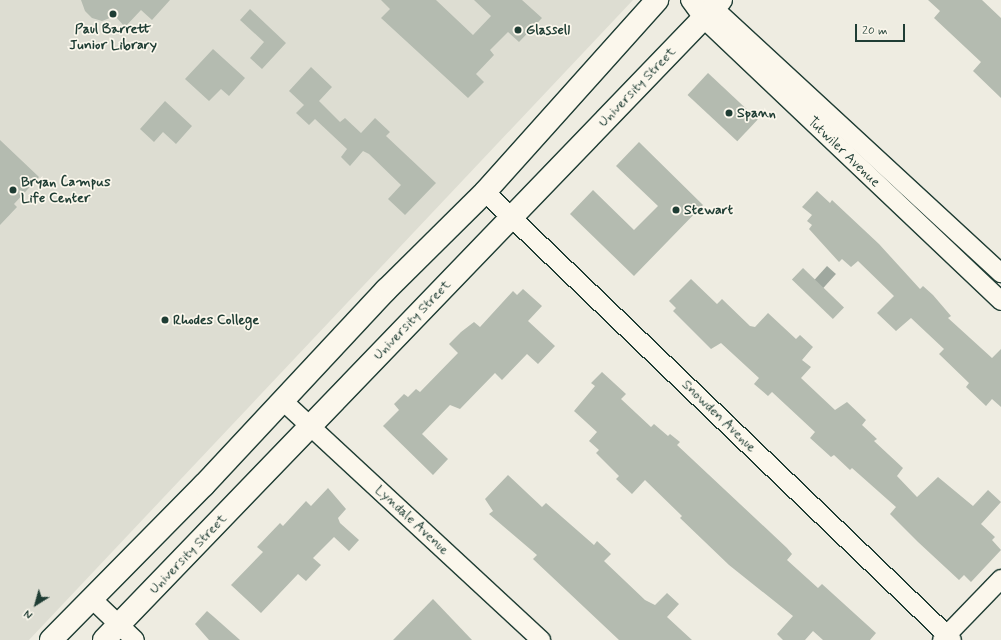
<!DOCTYPE html>
<html>
<head>
<meta charset="utf-8">
<style>
  body { margin:0 }
  #map { position:relative; width:1001px; height:640px; overflow:hidden; background:#eeece1; font-family:Mynerve,sans-serif }
  div>[style] { position:absolute }
  [style*='--x'] { left:calc(var(--x)*1px); top:calc(var(--y)*1px); width:calc(var(--w)*1px); rotate:calc(var(--a)*1deg) }
  .built>* { inset:0; background:#ddddd2 }
  .water>* { inset:0; background:#9fa89f; transform-origin:0 0 }
  .building>* { inset:0; background:#b4bbb0; transform-origin:0 0 }
  .roads { filter:drop-shadow(1px 0 #1f3d34) drop-shadow(-1px 0 #1f3d34) drop-shadow(0 1px #1f3d34) drop-shadow(0 -1px #1f3d34) }
  .minor>* { height:18px; margin:-9px; padding:0 9px; transform-origin:9px; border-radius:9px; background:#fbf7ec }
  .secondary>* { height:22px; margin:-11px; padding:0 11px; transform-origin:11px; border-radius:11px; background:#fbf7ec }
  .dots>* { width:11px; height:11px; translate:-50% -50%; box-sizing:border-box; border:2px solid #fbf7ec; border-radius:50% }
  span { translate:-50% -50%; white-space:nowrap; text-align:center; line-height:1.15; -webkit-text-stroke:3.5px #fbf7ec; paint-order:stroke }
  .poi-label { font-size:14px; color:#1f3d34; font-weight:700 }
  .left { translate:0 -50%; text-align:left }
  .street-label { font-size:14px; color:#1f3d34 }
  .north { position:absolute; left:16px; top:584px; width:40px; height:40px; -webkit-text-stroke:3px #fbf7ec; paint-order:stroke; rotate:217deg; font-size:11px; font-weight:700; line-height:16px; text-align:center; color:#1f3d34 }
  .north::after { content:''; display:block; margin:auto; width:14px; height:18px; background:#1f3d34; clip-path:polygon(50% 0,100% 100%,50% 72%,0 100%) }
  .scale { position:absolute; left:855px; top:24px; width:50px; height:18px; box-sizing:border-box; border:2px solid #1f3d34; border-top:0; padding-left:5px; font-size:12px; line-height:14px; white-space:nowrap; color:#1f3d34; -webkit-text-stroke:3px #fbf7ec; paint-order:stroke }
</style>
</head>
<body>
<div id="map">
  <div class="built">
    <div style="clip-path:polygon(0 0,633px 0,29px 640px,0 640px)"></div>
  </div>
  <div class="water">
    <div style="left:827px;top:266px;width:12px;height:26px;rotate:42deg"></div>
  </div>
  <div class="building">
    <div style="clip-path:polygon(81px 0,170px 0,152px 20px,141px 10px,125px 27px,115px 16px,102px 21px,92px 18px,85px 11px)"></div>
    <div style="clip-path:polygon(381px 0,436px 0,473px 35px,491px 16px,474px 0,522px 0,542px 18px,519px 42px,508px 32px,490px 50px,494px 55px,476px 74px,484px 82px,468px 98px,381px 18px,390px 9px)"></div>
    <div style="clip-path:polygon(928px 0,982px 0,1001px 18px,1001px 98px,973px 71px,981px 62px,934px 18px,940px 11px)"></div>
    <div style="clip-path:polygon(250px 9px,286px 43px,262px 69px,250px 58px,264px 42px,240px 20px)"></div>
    <div style="clip-path:polygon(213px 49px,245px 78px,229px 96px,221px 89px,209px 101px,185px 79px)"></div>
    <div style="clip-path:polygon(311px 67px,332px 87px,319px 101px,340px 122px,345px 118px,361px 133px,375px 118px,390px 132px,386px 136px,436px 183px,405px 215px,388px 199px,401px 185px,369px 154px,363px 151px,350px 166px,341px 157px,347px 149px,315px 119px,309px 125px,296px 113px,304px 105px,289px 91px)"></div>
    <div style="left:708px;top:73px;width:68px;height:30px;rotate:43deg"></div>
    <div style="clip-path:polygon(165px 101px,192px 126px,176px 144px,163px 132px,154px 142px,140px 129px)"></div>
    <div style="clip-path:polygon(0 140px,39px 177px,14px 204px,17px 207px,0 225px)"></div>
    <div style="clip-path:polygon(639px 142px,703px 205px,634px 276px,570px 214px,593px 190px,634px 230px,658px 206px,616px 166px)"></div>
    <div style="clip-path:polygon(817px 191px,830px 203px,832px 200px,879px 244px,920px 289px,923px 286px,933px 295px,951px 316px,948px 318px,992px 358px,1001px 349px,1001px 407px,992px 399px,986px 406px,966px 387px,969px 383px,939px 354px,944px 349px,911px 318px,896px 331px,877px 313px,894px 296px,858px 261px,851px 267px,842px 259px,839px 262px,809px 229px,812px 225px,807px 221px,812px 215px,802px 207px)"></div>
    <div style="left:803px;top:268px;width:57px;height:16px;rotate:44deg"></div>
    <div style="clip-path:polygon(691px 279px,717px 304px,722px 299px,750px 326px,755px 327px,768px 313px,796px 339px,800px 335px,813px 347px,802px 360px,811px 367px,801px 378px,835px 410px,847px 402px,866px 420px,862px 425px,877px 439px,874px 441px,903px 468px,897px 476px,917px 497px,938px 477px,973px 506px,988px 490px,1001px 502px,981px 524px,995px 537px,992px 540px,1001px 550px,971px 582px,964px 575px,959px 580px,918px 542px,890px 514px,896px 507px,852px 468px,850px 470px,834px 455px,831px 457px,810px 438px,815px 432px,772px 392px,768px 396px,754px 384px,759px 378px,721px 343px,711px 349px,673px 311px,676px 308px,669px 301px)"></div>
    <div style="clip-path:polygon(523px 289px,542px 306px,528px 321px,555px 346px,538px 364px,527px 354px,502px 380px,495px 373px,460px 409px,450px 405px,422px 434px,448px 459px,433px 475px,383px 426px,399px 410px,394px 404px,404px 394px,408px 397px,416px 389px,420px 392px,458px 353px,449px 344px,461px 332px,474px 322px,480px 327px,513px 291px,517px 295px)"></div>
    <div style="clip-path:polygon(602px 372px,626px 394px,621px 399px,651px 427px,654px 424px,668px 436px,670px 434px,680px 442px,677px 445px,787px 548px,792px 554px,787px 560px,818px 588px,822px 584px,876px 633px,870px 640px,823px 640px,813px 631px,805px 640px,783px 640px,777px 634px,793px 616px,729px 565px,680px 518px,682px 516px,645px 480px,632px 494px,616px 479px,619px 476px,596px 453px,599px 450px,589px 441px,597px 432px,574px 411px,595px 386px,591px 383px)"></div>
    <div style="clip-path:polygon(508px 475px,542px 507px,546px 503px,594px 545px,597px 541px,611px 554px,604px 561px,645px 600px,655px 605px,667px 593px,679px 604px,667px 617px,692px 640px,619px 640px,533px 559px,537px 555px,489px 514px,493px 511px,485px 499px)"></div>
    <div style="clip-path:polygon(328px 488px,346px 509px,338px 518px,340px 523px,359px 540px,349px 551px,334px 537px,313px 558px,321px 565px,306px 581px,298px 574px,261px 613px,231px 585px,263px 552px,257px 547px,280px 523px,283px 526px,306px 501px,311px 506px)"></div>
    <div style="clip-path:polygon(433px 599px,472px 640px,393px 640px)"></div>
    <div style="clip-path:polygon(207px 611px,214px 617px,240px 640px,209px 640px,195px 624px)"></div>
  </div>
  <div class="roads">
    <div class="minor">
      <div style="--x:690;--y:0;--w:22;--a:54"></div>
      <div style="--x:703;--y:18;--w:411;--a:43.5"></div>
      <div style="--x:705;--y:0;--w:403;--a:42.7"></div>
      <div style="--x:485;--y:192;--w:647;--a:43.81"></div>
      <div style="--x:283;--y:401;--w:352;--a:42.8"></div>
      <div style="--x:92;--y:599;--w:59;--a:43.6"></div>
      <div style="--x:942;--y:640;--w:85;--a:-46"></div>
    </div>
    <div class="secondary">
      <div style="--x:51;--y:640;--w:218;--a:-45.4"></div>
      <div style="--x:204;--y:485;--w:267;--a:-47"></div>
      <div style="--x:386;--y:290;--w:139;--a:-44.7"></div>
      <div style="--x:485;--y:192;--w:258;--a:-48.1"></div>
      <div style="--x:104;--y:640;--w:889;--a:-46.05"></div>
    </div>
  </div>
  <div class="dots">
    <div style="left:113px;top:14px;background:#1f3d34"></div>
    <div style="left:518px;top:30px;background:#1f3d34"></div>
    <div style="left:729px;top:113px;background:#1f3d34"></div>
    <div style="left:13px;top:190px;background:#1f3d34"></div>
    <div style="left:676px;top:210px;background:#1f3d34"></div>
    <div style="left:165px;top:320px;background:#1f3d34"></div>
  </div>
  <div class="poi-label">
    <span style="left:113px;top:37px">Paul Barrett<br>Junior Library</span>
    <span class="left" style="left:526px;top:30px">Glassell</span>
    <span class="left" style="left:737px;top:113px">Spann</span>
    <span class="left" style="left:21px;top:190px">Bryan Campus<br>Life Center</span>
    <span class="left" style="left:684px;top:210px">Stewart</span>
    <span class="left" style="left:173px;top:320px">Rhodes College</span>
  </div>
  <div class="street-label">
    <span style="left:637px;top:87px;rotate:-46deg">University Street</span>
    <span style="left:844px;top:152px;rotate:44deg">Tutwiler Avenue</span>
    <span style="left:412px;top:320px;rotate:-46deg">University Street</span>
    <span style="left:719px;top:416px;rotate:44deg">Snowden Avenue</span>
    <span style="left:412px;top:520px;rotate:43deg">Lyndale Avenue</span>
    <span style="left:188px;top:554px;rotate:-46deg">University Street</span>
  </div>
  <div class="north">N</div>
  <div class="scale">20 m</div>
</div>
</body>
</html>
